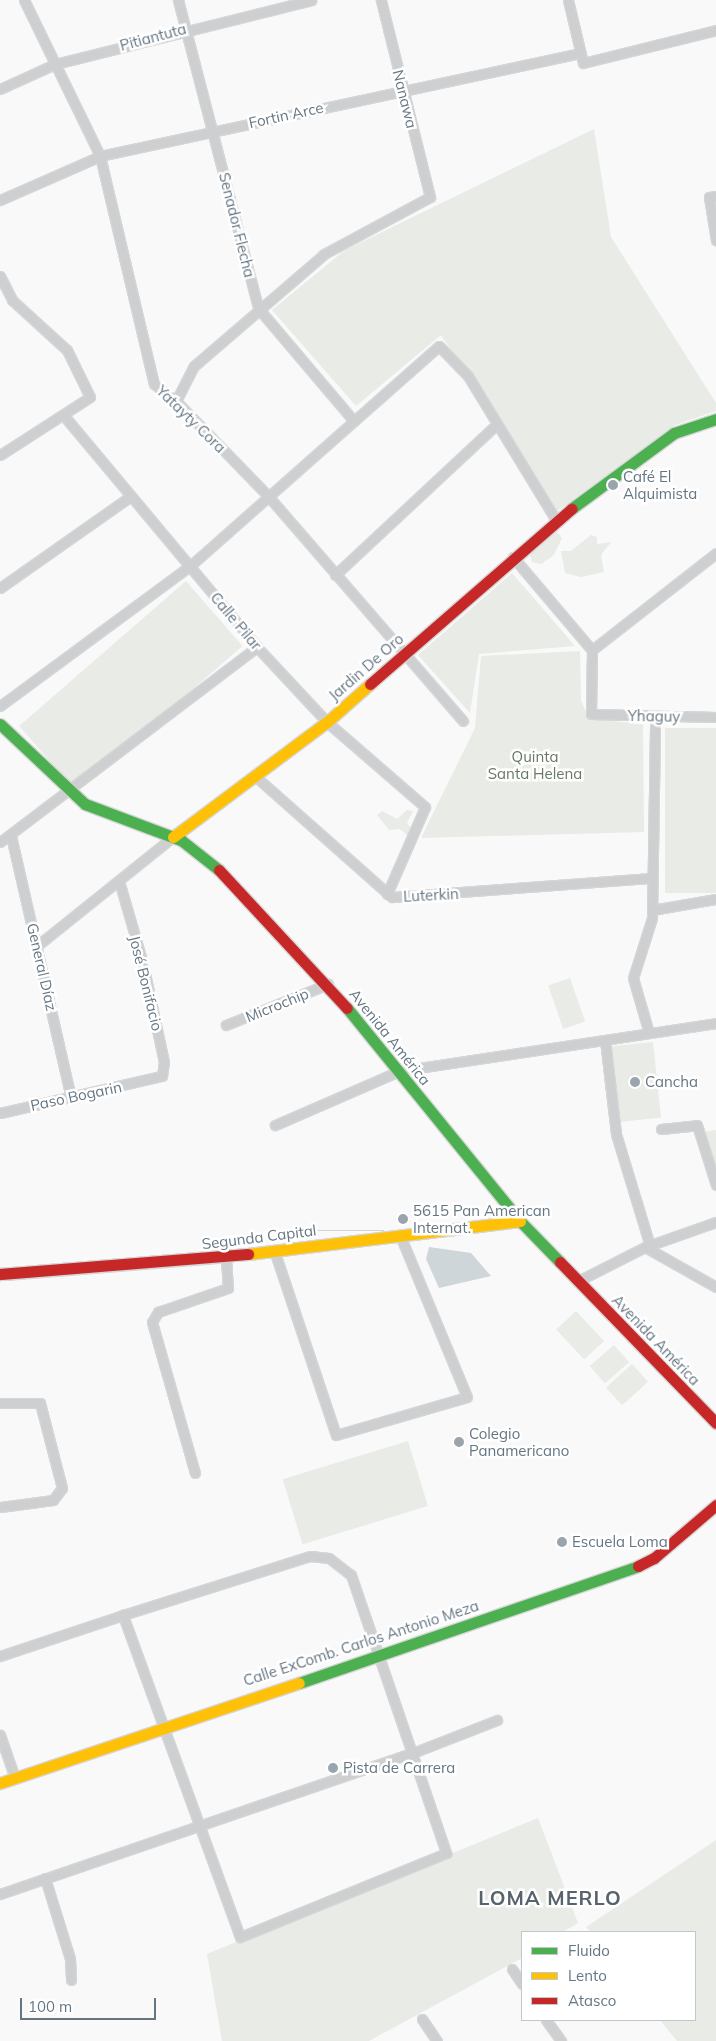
<!DOCTYPE html>
<html>
<head>
<meta charset="utf-8">
<style>
  body { margin:0 }
  #map { position:relative; width:716px; height:2041px; overflow:hidden; background:#f9f9f9; font-family:Mulish,sans-serif }
  div>[style] { position:absolute }
  [style*='--x'] { left:calc(var(--x)*1px); top:calc(var(--y)*1px); width:calc(var(--w)*1px); rotate:calc(var(--a)*1deg) }
  .green>* { inset:0; background:#e8ebe6; transform-origin:0 0 }
  .water>* { inset:0; background:#ced6d9; transform-origin:0 0 }
  .roads { filter:drop-shadow(1px 0 #d5d6d7) drop-shadow(-1px 0 #d5d6d7) drop-shadow(0 1px #d5d6d7) drop-shadow(0 -1px #d5d6d7) }
  .street>* { height:9px; margin:-4.5px; padding:0 4.5px; transform-origin:4.5px; border-radius:4.5px; background:#cecfd0 }
  .fast>* { height:11px; margin:-5.5px; padding:0 5.5px; transform-origin:5.5px; border-radius:5.5px; background:#4caf50 }
  .slow>* { height:11px; margin:-5.5px; padding:0 5.5px; transform-origin:5.5px; border-radius:5.5px; background:#ffc107 }
  .jam>* { height:11px; margin:-5.5px; padding:0 5.5px; transform-origin:5.5px; border-radius:5.5px; background:#c62828 }
  .dots>* { width:14px; height:14px; translate:-50% -50%; box-sizing:border-box; border:2px solid #fff; border-radius:50% }
  span { translate:-50% -50%; white-space:nowrap; text-align:center; line-height:1.15; -webkit-text-stroke:5px #fff; paint-order:stroke }
  .street-label { font-size:15px; color:#657683 }
  .poi-label { font-size:15px; color:#657683 }
  .left { translate:0 -50%; text-align:left }
  .park-label { font-size:15px; color:#687a64 }
  .district-label { font-size:20px; color:#57646e; font-weight:700; letter-spacing:1px }
  .legend { position:absolute; left:521px; top:1931px; width:175px; height:90px; box-sizing:border-box; background:#fff; border:1px solid #c1c8cd; margin:0; padding:6px 9px; list-style:none; font-size:15px; color:#657683 }
  .legend li { display:flex; align-items:center; gap:10px; height:25px }
  .legend b { width:25px; border:1px solid #c1c8cd }
  .scale { position:absolute; left:20px; top:1998px; width:136px; height:22px; box-sizing:border-box; border:2px solid #657683; border-top:0; padding-left:6px; font-size:15px; line-height:18px; white-space:nowrap; color:#657683; -webkit-text-stroke:4px #fff; paint-order:stroke }
</style>
</head>
<body>
<div id="map">
  <div class="green">
    <div style="clip-path:polygon(594px 129px,611px 237px,716px 403px,716px 411px,675px 425px,556px 512px,441px 335px,356px 406px,272px 310px,345px 250px)"></div>
    <div style="clip-path:polygon(557px 532px,562px 538px,554px 555px,541px 564px,532px 562px,529px 551px)"></div>
    <div style="clip-path:polygon(591px 535px,597px 537px,597px 544px,611px 542px,601px 555px,604px 572px,581px 577px,565px 573px,561px 551px,571px 551px)"></div>
    <div style="clip-path:polygon(512px 573px,575px 646px,479px 654px,470px 713px,418px 655px)"></div>
    <div style="left:186px;top:581px;width:86px;height:221px;rotate:49deg"></div>
    <div style="clip-path:polygon(580px 651px,581px 700px,589px 719px,643px 724px,644px 832px,421px 838px,475px 728px,481px 656px)"></div>
    <div style="left:665px;top:728px;width:51px;height:165px"></div>
    <div style="clip-path:polygon(407px 810px,413px 811px,407px 823px,412px 830px,407px 835px,400px 829px,389px 830px,377px 815px,382px 811px,397px 819px)"></div>
    <div style="left:570px;top:978px;width:46px;height:23px;rotate:71deg"></div>
    <div style="left:653px;top:1042px;width:76px;height:44px;rotate:84deg"></div>
    <div style="clip-path:polygon(716px 1130px,716px 1176px,703px 1132px)"></div>
    <div style="left:576px;top:1311px;width:41px;height:27px;rotate:47deg"></div>
    <div style="left:614px;top:1345px;width:23px;height:32px;rotate:49deg"></div>
    <div style="left:632px;top:1364px;width:24px;height:35px;rotate:48deg"></div>
    <div style="left:408px;top:1441px;width:68px;height:131px;rotate:73deg"></div>
    <div style="clip-path:polygon(538px 1818px,578px 1923px,563px 1932px,522px 1932px,522px 1958px,369px 2041px,222px 2041px,207px 1954px)"></div>
    <div style="clip-path:polygon(716px 1840px,716px 2041px,677px 2041px,660px 2020px,695px 2020px,695px 1932px,591px 1932px,586px 1927px)"></div>
  </div>
  <div class="water">
    <div style="left:384px;top:1230px;width:1px;height:102px;rotate:90deg"></div>
    <div style="clip-path:polygon(429px 1247px,471px 1253px,491px 1276px,439px 1288px,426px 1259px)"></div>
    <div style="clip-path:polygon(220px 1262px,220px 1264px,8px 1281px,8px 1280px)"></div>
  </div>
  <div class="roads">
    <div class="street">
      <div style="--x:24;--y:0;--w:174;--a:64"></div>
      <div style="--x:100;--y:156;--w:234;--a:76.7"></div>
      <div style="--x:154;--y:384;--w:28;--a:38"></div>
      <div style="--x:176;--y:401;--w:134;--a:45.9"></div>
      <div style="--x:269;--y:497;--w:296;--a:49.1"></div>
      <div style="--x:178;--y:0;--w:318;--a:75.4"></div>
      <div style="--x:258;--y:308;--w:147;--a:49.7"></div>
      <div style="--x:568;--y:0;--w:65;--a:76.6"></div>
      <div style="--x:583;--y:63;--w:137;--a:-13.9"></div>
      <div style="--x:0;--y:89;--w:60;--a:-24.4"></div>
      <div style="--x:55;--y:64;--w:264;--a:-14"></div>
      <div style="--x:716;--y:196;--w:7;--a:172"></div>
      <div style="--x:709;--y:197;--w:44;--a:80.8"></div>
      <div style="--x:0;--y:200;--w:109;--a:-23.7"></div>
      <div style="--x:100;--y:156;--w:491;--a:-12.1"></div>
      <div style="--x:0;--y:276;--w:27;--a:63"></div>
      <div style="--x:12;--y:300;--w:74;--a:42.3"></div>
      <div style="--x:67;--y:350;--w:52;--a:63.9"></div>
      <div style="--x:90;--y:397;--w:107;--a:147.2"></div>
      <div style="--x:176;--y:401;--w:39;--a:-63"></div>
      <div style="--x:194;--y:366;--w:172;--a:-40.7"></div>
      <div style="--x:324;--y:254;--w:120;--a:-28.3"></div>
      <div style="--x:430;--y:197;--w:203;--a:-104"></div>
      <div style="--x:65;--y:417;--w:300;--a:50.1"></div>
      <div style="--x:257;--y:647;--w:103;--a:47"></div>
      <div style="--x:327;--y:722;--w:130;--a:40.9"></div>
      <div style="--x:425;--y:807;--w:95;--a:113.6"></div>
      <div style="--x:513;--y:557;--w:122;--a:49.7"></div>
      <div style="--x:592;--y:650;--w:64;--a:90.9"></div>
      <div style="--x:591;--y:714;--w:125;--a:1.4"></div>
      <div style="--x:335;--y:575;--w:221;--a:-43"></div>
      <div style="--x:0;--y:588;--w:160;--a:-35.1"></div>
      <div style="--x:592;--y:650;--w:157;--a:-38"></div>
      <div style="--x:0;--y:706;--w:236;--a:-36.4"></div>
      <div style="--x:190;--y:566;--w:332;--a:-41.5"></div>
      <div style="--x:439;--y:346;--w:42;--a:46"></div>
      <div style="--x:468;--y:376;--w:169;--a:58.6"></div>
      <div style="--x:255;--y:776;--w:183;--a:41.5"></div>
      <div style="--x:392;--y:897;--w:261;--a:-4.2"></div>
      <div style="--x:11;--y:836;--w:269;--a:77.1"></div>
      <div style="--x:0;--y:842;--w:323;--a:-37.2"></div>
      <div style="--x:652;--y:910;--w:65;--a:-9.8"></div>
      <div style="--x:38;--y:945;--w:173;--a:-38.7"></div>
      <div style="--x:226;--y:1025;--w:110;--a:-21.9"></div>
      <div style="--x:649;--y:1033;--w:57;--a:-106.2"></div>
      <div style="--x:633;--y:978;--w:63;--a:-72.4"></div>
      <div style="--x:652;--y:918;--w:201;--a:-89.1"></div>
      <div style="--x:605;--y:1040;--w:95;--a:83.3"></div>
      <div style="--x:616;--y:1134;--w:117;--a:73.1"></div>
      <div style="--x:0;--y:1113;--w:166;--a:-12.9"></div>
      <div style="--x:162;--y:1076;--w:14;--a:-82"></div>
      <div style="--x:164;--y:1062;--w:100;--a:-102.1"></div>
      <div style="--x:143;--y:964;--w:86;--a:-106.1"></div>
      <div style="--x:275;--y:1125;--w:135;--a:-23.5"></div>
      <div style="--x:399;--y:1071;--w:321;--a:-8.6"></div>
      <div style="--x:661;--y:1129;--w:36;--a:-6"></div>
      <div style="--x:697;--y:1125;--w:63;--a:72.4"></div>
      <div style="--x:645;--y:1247;--w:81;--a:29.4"></div>
      <div style="--x:274;--y:1250;--w:195;--a:71.5"></div>
      <div style="--x:336;--y:1435;--w:136;--a:-16.2"></div>
      <div style="--x:467;--y:1397;--w:175;--a:-112.5"></div>
      <div style="--x:578;--y:1281;--w:75;--a:-26.9"></div>
      <div style="--x:645;--y:1247;--w:75;--a:-19.4"></div>
      <div style="--x:0;--y:1403;--w:40;--a:0"></div>
      <div style="--x:40;--y:1403;--w:88;--a:75.5"></div>
      <div style="--x:62;--y:1488;--w:15;--a:127"></div>
      <div style="--x:53;--y:1500;--w:53;--a:172.5"></div>
      <div style="--x:195;--y:1473;--w:157;--a:-105.9"></div>
      <div style="--x:152;--y:1322;--w:12;--a:-59"></div>
      <div style="--x:158;--y:1312;--w:74;--a:-18.9"></div>
      <div style="--x:228;--y:1288;--w:31;--a:-94"></div>
      <div style="--x:0;--y:1656;--w:130;--a:-18.4"></div>
      <div style="--x:123;--y:1615;--w:196;--a:-17.5"></div>
      <div style="--x:310;--y:1556;--w:19;--a:6"></div>
      <div style="--x:329;--y:1558;--w:28;--a:38"></div>
      <div style="--x:351;--y:1575;--w:294;--a:71.1"></div>
      <div style="--x:446;--y:1853;--w:222;--a:157.8"></div>
      <div style="--x:240;--y:1937;--w:343;--a:-110"></div>
      <div style="--x:0;--y:1735;--w:46;--a:70.8"></div>
      <div style="--x:45;--y:1878;--w:85;--a:72.8"></div>
      <div style="--x:70;--y:1959;--w:21;--a:87"></div>
      <div style="--x:0;--y:1894;--w:439;--a:-18.9"></div>
      <div style="--x:415;--y:1752;--w:88;--a:-21.3"></div>
      <div style="--x:512;--y:1969;--w:18;--a:56"></div>
      <div style="--x:422;--y:2019;--w:27;--a:56"></div>
      <div style="--x:546;--y:2020;--w:26;--a:54"></div>
    </div>
    <div class="fast">
      <div style="--x:571;--y:509;--w:128;--a:-36.4"></div>
      <div style="--x:674;--y:433;--w:44;--a:-18.4"></div>
      <div style="--x:0;--y:724;--w:117;--a:43.3"></div>
      <div style="--x:85;--y:804;--w:103;--a:20.6"></div>
      <div style="--x:181;--y:840;--w:48;--a:38.3"></div>
      <div style="--x:347;--y:1008;--w:274;--a:50.9"></div>
      <div style="--x:520;--y:1221;--w:57;--a:45.7"></div>
      <div style="--x:299;--y:1683;--w:359;--a:-19"></div>
    </div>
    <div class="slow">
      <div style="--x:173;--y:837;--w:192;--a:-36.8"></div>
      <div style="--x:327;--y:722;--w:57;--a:-41.5"></div>
      <div style="--x:248;--y:1254;--w:274;--a:-6.9"></div>
      <div style="--x:0;--y:1783;--w:315;--a:-18.5"></div>
    </div>
    <div class="jam">
      <div style="--x:370;--y:684;--w:267;--a:-41"></div>
      <div style="--x:219;--y:870;--w:188;--a:47.2"></div>
      <div style="--x:560;--y:1262;--w:224;--a:45.9"></div>
      <div style="--x:0;--y:1274;--w:249;--a:-4.6"></div>
      <div style="--x:638;--y:1566;--w:18;--a:-27"></div>
      <div style="--x:654;--y:1558;--w:82;--a:-40.5"></div>
    </div>
  </div>
  <div class="dots">
    <div style="left:613px;top:485px;background:#99a4ac"></div>
    <div style="left:635px;top:1082px;background:#99a4ac"></div>
    <div style="left:403px;top:1219px;background:#99a4ac"></div>
    <div style="left:459px;top:1442px;background:#99a4ac"></div>
    <div style="left:562px;top:1542px;background:#99a4ac"></div>
    <div style="left:333px;top:1768px;background:#99a4ac"></div>
  </div>
  <div class="street-label">
    <span style="left:153px;top:37px;rotate:-15deg">Pitiantuta</span>
    <span style="left:405px;top:99px;rotate:76deg">Nanawa</span>
    <span style="left:286px;top:115px;rotate:-12deg">Fortin Arce</span>
    <span style="left:237px;top:225px;rotate:76deg">Senador Flecha</span>
    <span style="left:191px;top:419px;rotate:44deg">Yatayty Cora</span>
    <span style="left:236px;top:621px;rotate:50deg">Calle Pilar</span>
    <span style="left:366px;top:667px;rotate:-41deg">Jardin De Oro</span>
    <span style="left:654px;top:716px;rotate:1deg">Yhaguy</span>
    <span style="left:431px;top:895px;rotate:-3deg">Luterkin</span>
    <span style="left:42px;top:967px;rotate:77deg">General Díaz</span>
    <span style="left:146px;top:983px;rotate:76deg">José Bonifacio</span>
    <span style="left:277px;top:1005px;rotate:-22deg">Microchip</span>
    <span style="left:390px;top:1037px;rotate:51deg">Avenida América</span>
    <span style="left:76px;top:1096px;rotate:-12deg">Paso Bogarin</span>
    <span style="left:259px;top:1237px;rotate:-7deg">Segunda Capital</span>
    <span style="left:656px;top:1340px;rotate:46deg">Avenida América</span>
    <span style="left:361px;top:1643px;rotate:-18deg">Calle ExComb. Carlos Antonio Meza</span>
  </div>
  <div class="poi-label">
    <span class="left" style="left:623px;top:485px">Café El<br>Alquimista</span>
    <span class="left" style="left:645px;top:1082px">Cancha</span>
    <span class="left" style="left:413px;top:1219px">5615 Pan American<br>Internat.</span>
    <span class="left" style="left:469px;top:1442px">Colegio<br>Panamericano</span>
    <span class="left" style="left:572px;top:1542px">Escuela Loma</span>
    <span class="left" style="left:343px;top:1768px">Pista de Carrera</span>
  </div>
  <div class="park-label">
    <span style="left:535px;top:765px">Quinta<br>Santa Helena</span>
  </div>
  <div class="district-label">
    <span style="left:550px;top:1897px">LOMA MERLO</span>
  </div>
  <ul class="legend">
  <li><b style="height:6px;background:#4caf50"></b>Fluido</li>
  <li><b style="height:6px;background:#ffc107"></b>Lento</li>
  <li><b style="height:6px;background:#c62828"></b>Atasco</li>
  </ul>
  <div class="scale">100 m</div>
</div>
</body>
</html>
